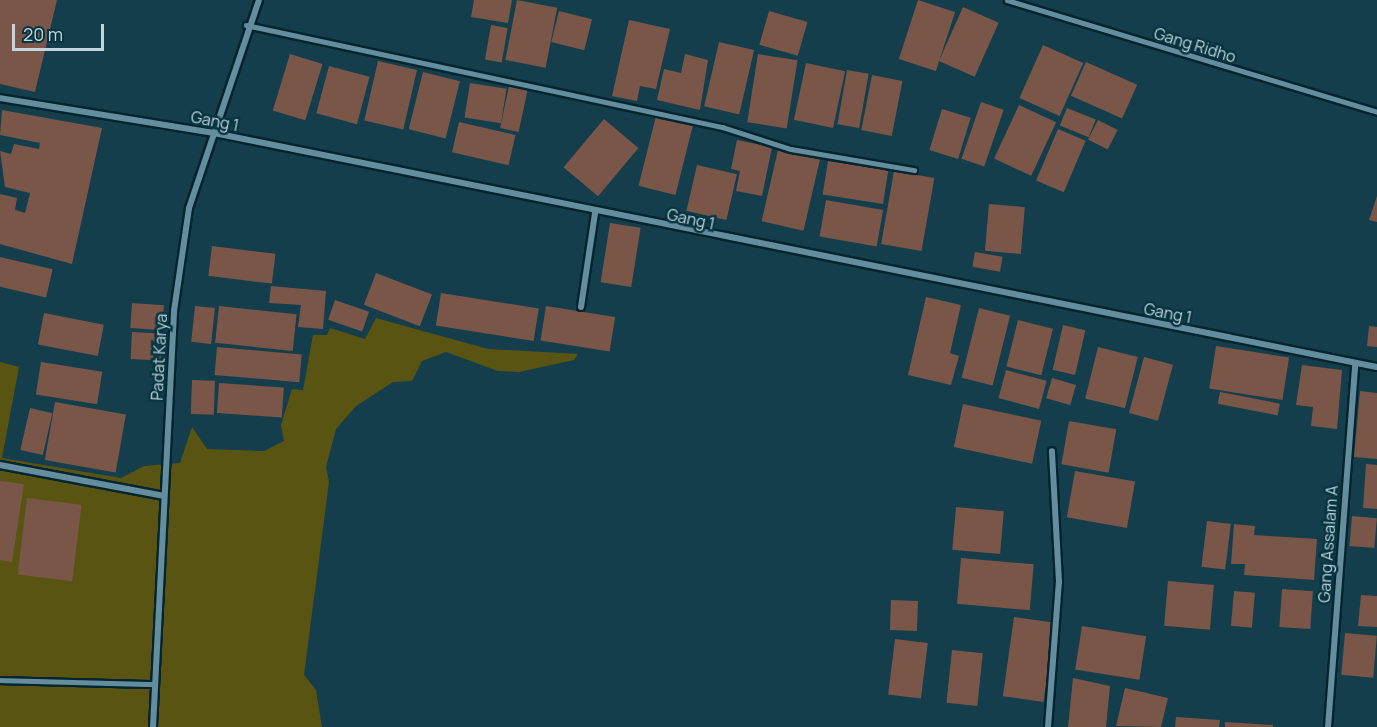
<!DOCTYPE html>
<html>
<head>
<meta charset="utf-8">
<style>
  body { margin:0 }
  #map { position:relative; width:1377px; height:727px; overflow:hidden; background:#143e4c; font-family:Manrope,sans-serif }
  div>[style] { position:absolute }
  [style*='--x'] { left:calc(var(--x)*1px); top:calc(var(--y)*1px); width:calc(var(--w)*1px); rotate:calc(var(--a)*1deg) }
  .green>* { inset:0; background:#5a5413 }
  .building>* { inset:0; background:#795648; transform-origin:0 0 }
  .roads { filter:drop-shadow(2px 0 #04242e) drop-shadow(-2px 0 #04242e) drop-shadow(0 2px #04242e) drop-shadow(0 -2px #04242e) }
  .service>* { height:4.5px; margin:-2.25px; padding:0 2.25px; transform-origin:2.25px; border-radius:2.25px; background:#648e9e }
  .minor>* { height:6px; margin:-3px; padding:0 3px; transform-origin:3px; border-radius:3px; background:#648e9e }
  span { translate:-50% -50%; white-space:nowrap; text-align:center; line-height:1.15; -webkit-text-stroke:5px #073441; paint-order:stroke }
  .street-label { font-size:16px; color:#c0d5de }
  .scale { position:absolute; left:12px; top:24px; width:92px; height:27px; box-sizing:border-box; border:3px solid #c0d5de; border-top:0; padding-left:8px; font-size:18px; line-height:21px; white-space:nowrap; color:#c0d5de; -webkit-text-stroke:4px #073441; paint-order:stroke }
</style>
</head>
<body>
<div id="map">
  <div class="green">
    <div style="clip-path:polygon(376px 318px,488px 349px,578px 354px,574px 360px,519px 372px,498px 371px,446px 352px,422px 361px,412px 381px,393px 382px,356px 406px,336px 429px,326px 467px,329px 482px,304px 675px,316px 690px,322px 727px,0 727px,0 362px,19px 367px,2px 458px,121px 478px,144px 466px,180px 463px,192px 427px,207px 449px,264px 451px,284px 441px,281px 425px,292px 389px,303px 390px,313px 335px,327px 335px,330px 328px,365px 339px)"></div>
  </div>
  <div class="building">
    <div style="clip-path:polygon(0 0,57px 0,35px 92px,0 84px)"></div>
    <div style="clip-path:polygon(474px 0,512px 0,508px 23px,471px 17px)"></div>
    <div style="left:517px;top:0;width:41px;height:61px;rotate:11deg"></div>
    <div style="left:918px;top:0;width:39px;height:62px;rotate:18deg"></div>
    <div style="left:963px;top:7px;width:39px;height:59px;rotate:24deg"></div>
    <div style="left:559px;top:11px;width:34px;height:32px;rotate:14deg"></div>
    <div style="left:769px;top:11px;width:40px;height:35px;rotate:16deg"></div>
    <div style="clip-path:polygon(629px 20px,670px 29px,656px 89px,640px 86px,637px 101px,612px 96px)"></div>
    <div style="left:491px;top:25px;width:17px;height:35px;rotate:10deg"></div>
    <div style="left:719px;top:42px;width:36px;height:66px;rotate:13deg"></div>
    <div style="left:1043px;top:45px;width:44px;height:58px;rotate:24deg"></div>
    <div style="left:290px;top:54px;width:34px;height:59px;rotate:17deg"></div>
    <div style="clip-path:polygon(685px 54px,708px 60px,700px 110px,657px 100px,664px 69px,681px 73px)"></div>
    <div style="left:758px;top:54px;width:40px;height:69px;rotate:9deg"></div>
    <div style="left:378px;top:61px;width:40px;height:61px;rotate:13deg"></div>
    <div style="left:1086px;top:62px;width:56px;height:37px;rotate:24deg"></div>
    <div style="left:806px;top:63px;width:40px;height:58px;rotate:12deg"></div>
    <div style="left:329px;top:66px;width:42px;height:49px;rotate:15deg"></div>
    <div style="left:847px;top:70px;width:22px;height:55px;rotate:10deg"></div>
    <div style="left:423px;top:72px;width:38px;height:59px;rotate:14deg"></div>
    <div style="left:872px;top:75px;width:31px;height:56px;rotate:11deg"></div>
    <div style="left:470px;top:83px;width:37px;height:35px;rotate:9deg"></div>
    <div style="left:509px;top:86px;width:19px;height:43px;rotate:12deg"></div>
    <div style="left:981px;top:102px;width:24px;height:60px;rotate:19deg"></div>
    <div style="left:1019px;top:105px;width:41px;height:59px;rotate:25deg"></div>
    <div style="left:1067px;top:108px;width:31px;height:19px;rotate:22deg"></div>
    <div style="left:942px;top:109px;width:30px;height:43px;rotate:17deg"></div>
    <div style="clip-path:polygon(2px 110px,102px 128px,72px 264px,0 244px,0 194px,17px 198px,15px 210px,25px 213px,30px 193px,5px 187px,0 151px,11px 154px,14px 144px,39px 149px,40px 143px,0 135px)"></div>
    <div style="left:656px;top:116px;width:38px;height:72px;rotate:14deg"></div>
    <div style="left:604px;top:119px;width:45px;height:63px;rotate:40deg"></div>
    <div style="left:1098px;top:120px;width:22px;height:22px;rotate:27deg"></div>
    <div style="left:459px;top:122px;width:58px;height:31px;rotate:13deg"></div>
    <div style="left:1058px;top:129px;width:30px;height:56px;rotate:23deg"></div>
    <div style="clip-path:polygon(737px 140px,772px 147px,762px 196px,736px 191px,740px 171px,731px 169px)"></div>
    <div style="left:778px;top:150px;width:43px;height:73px;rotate:13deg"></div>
    <div style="left:828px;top:161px;width:61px;height:34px;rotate:9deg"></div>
    <div style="left:697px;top:165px;width:41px;height:47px;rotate:13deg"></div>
    <div style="left:894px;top:171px;width:41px;height:74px;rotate:10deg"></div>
    <div style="clip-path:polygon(1377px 196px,1377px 222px,1369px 220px)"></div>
    <div style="left:826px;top:200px;width:58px;height:37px;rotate:10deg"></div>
    <div style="left:989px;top:204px;width:36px;height:47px;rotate:5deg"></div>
    <div style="left:610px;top:223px;width:31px;height:60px;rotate:9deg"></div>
    <div style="left:212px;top:246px;width:64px;height:30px;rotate:7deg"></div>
    <div style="left:975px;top:252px;width:28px;height:15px;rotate:10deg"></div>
    <div style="left:0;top:257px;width:54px;height:29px;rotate:13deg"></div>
    <div style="left:376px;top:273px;width:60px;height:34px;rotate:21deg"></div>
    <div style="clip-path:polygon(271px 286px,326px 291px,323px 329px,298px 327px,301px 305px,269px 303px)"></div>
    <div style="left:441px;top:293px;width:99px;height:33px;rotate:9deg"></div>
    <div style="clip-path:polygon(926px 297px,961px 305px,950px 353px,959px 356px,951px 385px,908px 375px)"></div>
    <div style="left:335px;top:300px;width:36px;height:21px;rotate:19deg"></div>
    <div style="left:132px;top:303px;width:32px;height:25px;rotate:4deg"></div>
    <div style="left:195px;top:306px;width:20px;height:36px;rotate:6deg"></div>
    <div style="left:219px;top:306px;width:78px;height:37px;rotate:6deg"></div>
    <div style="left:546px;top:306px;width:70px;height:35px;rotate:9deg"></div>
    <div style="left:979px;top:308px;width:32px;height:72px;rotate:14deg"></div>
    <div style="left:44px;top:313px;width:61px;height:32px;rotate:11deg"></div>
    <div style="left:1018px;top:320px;width:36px;height:48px;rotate:14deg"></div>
    <div style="left:1063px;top:325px;width:23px;height:46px;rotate:13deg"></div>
    <div style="clip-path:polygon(1369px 326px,1377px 327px,1377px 347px,1367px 346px)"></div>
    <div style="left:132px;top:332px;width:34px;height:27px;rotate:3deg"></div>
    <div style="left:1216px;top:346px;width:74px;height:43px;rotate:9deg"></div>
    <div style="left:217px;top:347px;width:85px;height:28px;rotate:5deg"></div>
    <div style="left:1098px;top:347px;width:41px;height:53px;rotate:14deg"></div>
    <div style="left:1144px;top:357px;width:30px;height:58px;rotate:15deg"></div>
    <div style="left:41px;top:362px;width:62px;height:33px;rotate:9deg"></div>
    <div style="clip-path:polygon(1302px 365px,1342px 370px,1337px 429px,1311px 426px,1313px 407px,1296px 405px)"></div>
    <div style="left:1006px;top:370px;width:42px;height:29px;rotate:15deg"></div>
    <div style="left:1052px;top:378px;width:25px;height:21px;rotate:16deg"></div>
    <div style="left:192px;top:380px;width:23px;height:34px;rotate:2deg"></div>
    <div style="left:219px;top:383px;width:65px;height:30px;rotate:4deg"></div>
    <div style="clip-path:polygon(1360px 391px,1377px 393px,1377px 459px,1354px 457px)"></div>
    <div style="left:1220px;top:392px;width:61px;height:12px;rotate:11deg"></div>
    <div style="left:55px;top:402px;width:72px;height:59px;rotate:10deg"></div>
    <div style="left:963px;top:404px;width:80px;height:44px;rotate:12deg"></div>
    <div style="left:30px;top:408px;width:23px;height:43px;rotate:13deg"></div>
    <div style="left:1069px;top:421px;width:48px;height:44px;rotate:10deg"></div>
    <div style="clip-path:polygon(1366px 464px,1377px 465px,1377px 509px,1363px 508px)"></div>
    <div style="left:1075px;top:471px;width:61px;height:47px;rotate:10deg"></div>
    <div style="clip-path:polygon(0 481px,24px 484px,12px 562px,0 560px)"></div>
    <div style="left:27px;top:498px;width:55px;height:77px;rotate:7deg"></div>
    <div style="left:956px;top:507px;width:48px;height:43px;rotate:5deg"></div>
    <div style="left:1352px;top:516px;width:25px;height:30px;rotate:5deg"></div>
    <div style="left:1207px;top:521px;width:24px;height:46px;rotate:7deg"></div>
    <div style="clip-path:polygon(1234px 524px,1255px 526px,1254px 535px,1317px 539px,1314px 580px,1244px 575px,1245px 564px,1231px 564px)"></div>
    <div style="left:961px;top:558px;width:73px;height:46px;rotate:5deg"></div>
    <div style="left:1168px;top:581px;width:46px;height:45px;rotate:5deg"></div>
    <div style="left:1282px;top:589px;width:31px;height:38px;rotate:4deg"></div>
    <div style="left:1234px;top:591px;width:21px;height:35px;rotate:5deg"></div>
    <div style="clip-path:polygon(1361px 595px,1377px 596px,1377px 627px,1358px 626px)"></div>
    <div style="left:891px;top:600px;width:27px;height:30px;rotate:2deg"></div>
    <div style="left:1014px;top:617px;width:41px;height:80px;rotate:8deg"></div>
    <div style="left:1082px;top:626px;width:65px;height:44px;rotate:9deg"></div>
    <div style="left:1345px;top:633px;width:32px;height:42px;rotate:5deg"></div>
    <div style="left:895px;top:639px;width:33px;height:56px;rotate:7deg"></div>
    <div style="left:952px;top:650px;width:31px;height:53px;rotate:6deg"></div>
    <div style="clip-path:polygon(1073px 678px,1110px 686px,1106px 727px,1068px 727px)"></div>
    <div style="clip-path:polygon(1125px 688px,1168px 698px,1161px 727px,1116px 726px)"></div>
    <div style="clip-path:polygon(1176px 717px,1220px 720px,1219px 727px,1175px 727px)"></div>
    <div style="clip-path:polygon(1225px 722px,1273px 725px,1273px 727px,1225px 727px)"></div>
  </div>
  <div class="roads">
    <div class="service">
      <div style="--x:1007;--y:0;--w:387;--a:16.8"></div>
      <div style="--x:246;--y:25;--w:487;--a:12.1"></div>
      <div style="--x:722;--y:127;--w:72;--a:17.7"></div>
      <div style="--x:791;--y:149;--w:125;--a:9.7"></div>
      <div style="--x:0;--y:680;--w:155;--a:1.5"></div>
    </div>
    <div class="minor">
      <div style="--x:0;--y:98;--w:217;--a:9.3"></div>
      <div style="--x:214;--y:133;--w:1186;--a:11.38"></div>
      <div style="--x:581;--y:307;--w:95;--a:-81.5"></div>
      <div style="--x:0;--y:465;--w:167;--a:10.7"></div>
      <div style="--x:153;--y:727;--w:417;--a:-87.1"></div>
      <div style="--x:174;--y:311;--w:104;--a:-81.7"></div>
      <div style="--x:189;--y:208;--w:219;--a:-71.4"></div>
      <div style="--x:1048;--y:727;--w:145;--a:-85.7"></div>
      <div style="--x:1059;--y:582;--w:131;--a:-93.1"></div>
      <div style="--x:1328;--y:727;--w:364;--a:-85.7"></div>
    </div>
  </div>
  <div class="street-label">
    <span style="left:1195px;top:45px;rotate:17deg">Gang Ridho</span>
    <span style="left:215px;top:121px;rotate:11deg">Gang 1</span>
    <span style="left:691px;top:219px;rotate:12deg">Gang 1</span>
    <span style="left:1168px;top:313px;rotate:11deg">Gang 1</span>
    <span style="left:159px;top:357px;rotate:-87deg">Padat Karya</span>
    <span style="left:1328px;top:544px;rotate:-86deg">Gang Assalam A</span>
  </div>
  <div class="scale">20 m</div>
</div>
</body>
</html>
